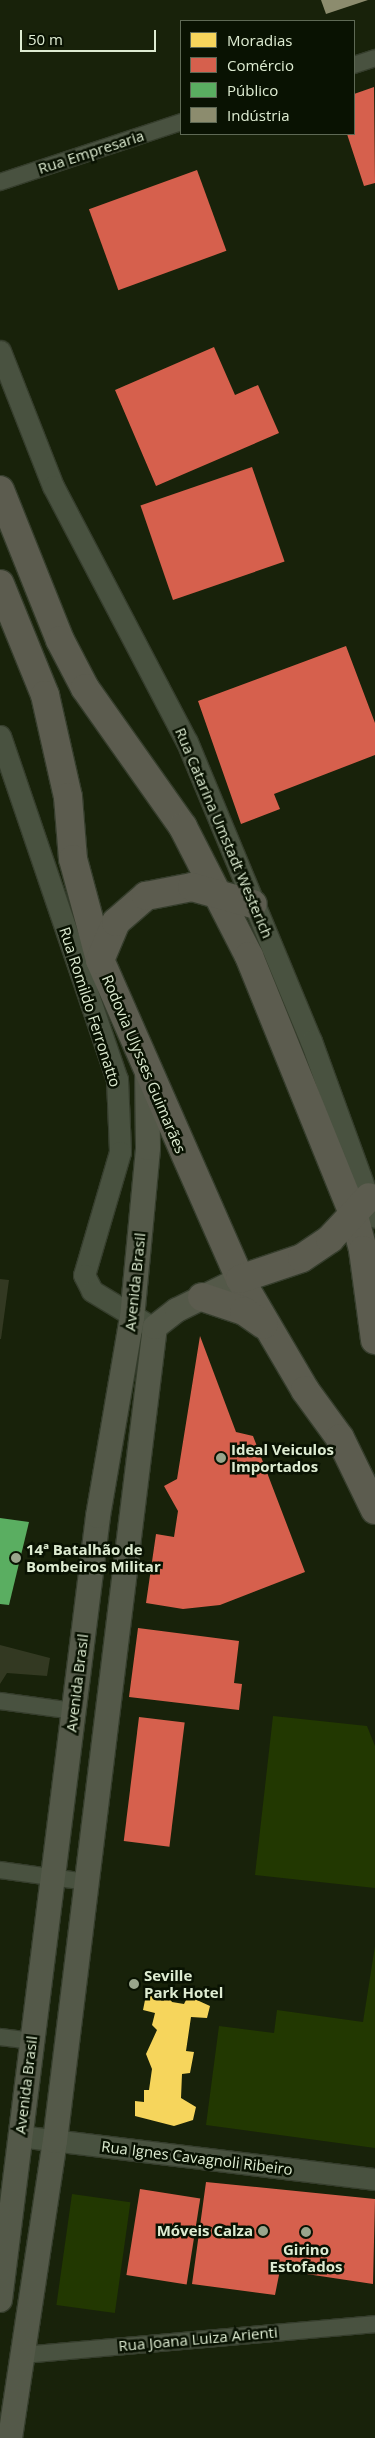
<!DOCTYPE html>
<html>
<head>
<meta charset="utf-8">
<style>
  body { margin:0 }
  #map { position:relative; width:375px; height:2438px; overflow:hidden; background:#18220a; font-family:"Open Sans",sans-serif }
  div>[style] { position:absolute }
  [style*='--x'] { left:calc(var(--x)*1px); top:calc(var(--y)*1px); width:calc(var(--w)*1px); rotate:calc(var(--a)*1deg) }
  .green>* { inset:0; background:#223801; transform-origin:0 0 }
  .homes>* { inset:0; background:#f6d55c }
  .shops>* { inset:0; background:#d6604d; transform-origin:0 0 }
  .public>* { inset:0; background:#5aae61 }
  .industry>* { inset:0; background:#8c8c6e }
  .building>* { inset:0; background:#333922 }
  .roads { filter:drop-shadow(1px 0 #353d2c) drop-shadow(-1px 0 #353d2c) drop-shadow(0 1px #353d2c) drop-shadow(0 -1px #353d2c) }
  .minor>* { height:16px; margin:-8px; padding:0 8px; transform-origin:8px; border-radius:8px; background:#495240 }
  .tertiary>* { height:21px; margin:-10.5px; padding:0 10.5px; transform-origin:10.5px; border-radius:10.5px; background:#495240 }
  .secondary>* { height:24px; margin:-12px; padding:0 12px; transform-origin:12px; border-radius:12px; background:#545949 }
  .trunk>* { height:28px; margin:-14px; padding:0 14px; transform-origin:14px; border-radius:14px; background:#5c5c4f }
  .dots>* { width:14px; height:14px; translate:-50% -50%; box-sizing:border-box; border:2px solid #091202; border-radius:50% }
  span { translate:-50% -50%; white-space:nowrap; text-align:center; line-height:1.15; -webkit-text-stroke:5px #091202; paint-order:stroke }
  .street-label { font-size:15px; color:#deecd2 }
  .poi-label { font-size:15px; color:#deecd2; font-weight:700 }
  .left { translate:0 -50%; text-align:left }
  .right { translate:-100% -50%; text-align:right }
  .legend { position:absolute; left:180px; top:20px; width:175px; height:115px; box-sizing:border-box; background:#091202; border:1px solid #5e6955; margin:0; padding:6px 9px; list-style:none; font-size:15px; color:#deecd2 }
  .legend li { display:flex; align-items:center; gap:10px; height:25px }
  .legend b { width:25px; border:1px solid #5e6955 }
  .scale { position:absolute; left:20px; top:30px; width:136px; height:22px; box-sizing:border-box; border:2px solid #deecd2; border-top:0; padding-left:6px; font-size:15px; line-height:18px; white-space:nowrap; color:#deecd2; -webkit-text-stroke:4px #091202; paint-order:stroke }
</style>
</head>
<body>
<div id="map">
  <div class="green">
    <div style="clip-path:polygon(273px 1716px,367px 1726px,375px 1746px,375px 1888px,255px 1875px)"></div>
    <div style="clip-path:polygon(375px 1946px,375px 2148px,206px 2125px,219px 2026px,274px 2033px,277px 2010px,363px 2022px)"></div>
    <div style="left:72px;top:2194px;width:59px;height:112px;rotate:8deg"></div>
  </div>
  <div class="homes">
    <div style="clip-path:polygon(146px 1995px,168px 1996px,172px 2002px,184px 2004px,188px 1996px,210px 2006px,207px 2018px,191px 2017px,186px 2051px,194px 2052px,190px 2073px,182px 2074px,181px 2098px,196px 2107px,193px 2120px,174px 2126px,135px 2116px,135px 2101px,144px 2102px,144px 2090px,149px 2090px,152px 2069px,146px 2054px,157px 2030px,152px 2025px,155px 2013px,143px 2010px)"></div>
  </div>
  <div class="shops">
    <div style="clip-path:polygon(374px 87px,375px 183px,364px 186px,347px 134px,354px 134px,354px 94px)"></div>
    <div style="left:197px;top:170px;width:86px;height:115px;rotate:70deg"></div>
    <div style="clip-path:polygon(214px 347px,235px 395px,258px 385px,279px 433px,156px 486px,115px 390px)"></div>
    <div style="left:252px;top:467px;width:100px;height:118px;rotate:71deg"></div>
    <div style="clip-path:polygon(346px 646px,375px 723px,375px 755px,274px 794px,280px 809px,241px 824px,198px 701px)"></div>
    <div style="clip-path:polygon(200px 1336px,236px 1432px,253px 1436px,305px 1572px,220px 1605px,183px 1609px,146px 1603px,156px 1534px,174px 1537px,178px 1511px,164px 1486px,177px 1479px)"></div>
    <div style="clip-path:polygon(138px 1628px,239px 1641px,234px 1683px,242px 1684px,239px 1710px,129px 1697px)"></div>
    <div style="left:139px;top:1717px;width:46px;height:125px;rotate:7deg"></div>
    <div style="clip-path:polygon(206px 2182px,375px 2199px,373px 2284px,280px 2270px,275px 2295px,192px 2284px)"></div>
    <div style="left:140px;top:2189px;width:61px;height:87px;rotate:9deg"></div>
  </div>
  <div class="public">
    <div style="clip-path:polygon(0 1518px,29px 1522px,9px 1605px,0 1604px)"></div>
  </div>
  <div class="industry">
    <div style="clip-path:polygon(321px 0,368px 0,326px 14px)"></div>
  </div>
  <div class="building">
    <div style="clip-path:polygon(0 1279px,9px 1280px,1px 1339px,0 1339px)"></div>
    <div style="clip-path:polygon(0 1645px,50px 1658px,47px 1676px,7px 1673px,0 1684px)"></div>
  </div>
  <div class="roads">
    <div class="minor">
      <div style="--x:354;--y:65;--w:22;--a:-18"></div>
      <div style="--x:0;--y:182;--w:191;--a:-18.3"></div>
      <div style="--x:0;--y:1701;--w:75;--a:7.7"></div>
      <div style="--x:0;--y:1870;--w:88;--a:7.9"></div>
      <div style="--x:0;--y:2037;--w:31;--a:7"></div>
      <div style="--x:22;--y:2355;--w:354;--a:-5"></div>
    </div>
    <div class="tertiary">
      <div style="--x:0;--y:351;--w:145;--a:68.6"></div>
      <div style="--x:53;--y:486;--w:289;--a:62.4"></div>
      <div style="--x:187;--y:742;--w:324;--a:67.5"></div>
      <div style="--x:311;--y:1041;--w:187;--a:70"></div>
      <div style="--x:0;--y:736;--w:362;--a:71.2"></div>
      <div style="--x:117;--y:1079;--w:73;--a:87.6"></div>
      <div style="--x:120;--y:1152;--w:128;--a:106.3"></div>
      <div style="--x:84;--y:1275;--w:18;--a:63"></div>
      <div style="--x:92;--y:1291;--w:62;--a:31.1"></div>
      <div style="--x:19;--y:2136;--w:359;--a:6.9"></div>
    </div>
    <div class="secondary">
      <div style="--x:0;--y:2300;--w:790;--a:-82.87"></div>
      <div style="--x:98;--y:1516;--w:201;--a:-80.3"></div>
      <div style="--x:132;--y:1318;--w:171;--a:-84.6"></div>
      <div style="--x:148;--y:1148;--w:78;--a:-90.7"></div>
      <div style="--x:10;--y:2438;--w:300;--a:-81.4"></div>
      <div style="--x:55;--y:2141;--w:820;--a:-83"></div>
      <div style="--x:155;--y:1327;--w:28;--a:-38"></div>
      <div style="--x:177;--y:1310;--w:70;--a:-26.2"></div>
    </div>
    <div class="trunk">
      <div style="--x:0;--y:490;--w:162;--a:68.2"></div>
      <div style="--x:60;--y:640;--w:54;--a:62.5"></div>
      <div style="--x:85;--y:688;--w:170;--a:54.8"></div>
      <div style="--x:183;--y:827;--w:145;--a:62.9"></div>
      <div style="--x:249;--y:956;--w:280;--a:68"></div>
      <div style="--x:354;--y:1216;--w:35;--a:75"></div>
      <div style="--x:363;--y:1250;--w:91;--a:82.4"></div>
      <div style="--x:0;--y:584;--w:120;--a:67.9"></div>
      <div style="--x:45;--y:695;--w:105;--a:77.3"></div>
      <div style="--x:68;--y:797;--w:62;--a:85.4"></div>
      <div style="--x:73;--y:859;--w:105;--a:75"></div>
      <div style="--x:100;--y:960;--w:348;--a:66.3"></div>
      <div style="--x:240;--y:1279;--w:129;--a:59.6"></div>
      <div style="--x:305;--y:1390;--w:59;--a:53.9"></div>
      <div style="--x:340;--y:1438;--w:80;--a:64.1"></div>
      <div style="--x:100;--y:960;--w:41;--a:-67.2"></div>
      <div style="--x:116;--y:922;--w:40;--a:-41"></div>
      <div style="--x:146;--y:896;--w:47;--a:-11.1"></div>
      <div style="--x:192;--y:887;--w:63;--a:15.6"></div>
      <div style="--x:240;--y:1279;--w:65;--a:-18.7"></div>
      <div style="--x:302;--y:1258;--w:34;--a:-34"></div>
      <div style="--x:330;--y:1239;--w:57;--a:-47.1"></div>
      <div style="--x:202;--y:1297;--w:44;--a:18.4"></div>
      <div style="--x:244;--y:1311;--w:24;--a:35"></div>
    </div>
  </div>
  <div class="dots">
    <div style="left:221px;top:1458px;background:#99a58c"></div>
    <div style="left:16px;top:1558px;background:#99a58c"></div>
    <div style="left:134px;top:1984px;background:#99a58c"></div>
    <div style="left:263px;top:2231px;background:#99a58c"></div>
    <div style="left:306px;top:2232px;background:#99a58c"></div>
  </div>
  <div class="street-label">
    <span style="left:91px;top:152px;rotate:-18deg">Rua Empresaria</span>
    <span style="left:224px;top:833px;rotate:67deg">Rua Catarina Umstadt Westerich</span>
    <span style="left:90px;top:1007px;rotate:72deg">Rua Romildo Ferronatto</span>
    <span style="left:144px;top:1064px;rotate:67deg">Rodovia Ulysses Guimarães</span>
    <span style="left:135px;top:1282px;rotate:-84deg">Avenida Brasil</span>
    <span style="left:77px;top:1683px;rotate:-83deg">Avenida Brasil</span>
    <span style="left:26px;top:2085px;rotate:-83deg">Avenida Brasil</span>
    <span style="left:197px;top:2158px;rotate:7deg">Rua Ignes Cavagnoli Ribeiro</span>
    <span style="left:198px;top:2339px;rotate:-5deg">Rua Joana Luiza Arienti</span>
  </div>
  <div class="poi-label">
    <span class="left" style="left:231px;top:1458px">Ideal Veiculos<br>Importados</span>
    <span class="left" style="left:26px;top:1558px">14ª Batalhão de<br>Bombeiros Militar</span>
    <span class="left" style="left:144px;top:1984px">Seville<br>Park Hotel</span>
    <span class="right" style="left:253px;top:2231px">Móveis Calza</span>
    <span style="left:306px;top:2258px">Girino<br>Estofados</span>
  </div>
  <ul class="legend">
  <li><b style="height:14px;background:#f6d55c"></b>Moradias</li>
  <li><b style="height:14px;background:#d6604d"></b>Comércio</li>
  <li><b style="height:14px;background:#5aae61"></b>Público</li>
  <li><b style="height:14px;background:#8c8c6e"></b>Indústria</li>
  </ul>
  <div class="scale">50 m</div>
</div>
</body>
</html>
